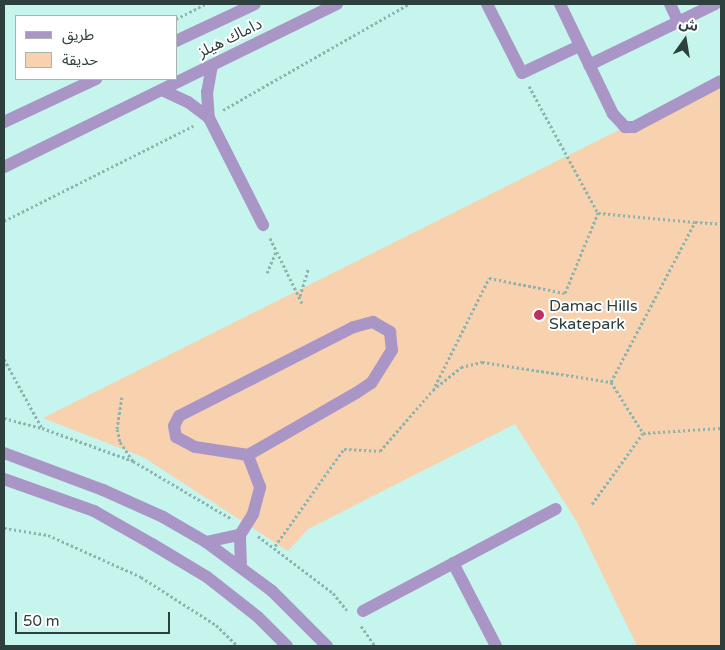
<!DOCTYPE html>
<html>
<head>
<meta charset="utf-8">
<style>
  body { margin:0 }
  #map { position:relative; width:725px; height:650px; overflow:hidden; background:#c5f5ed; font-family:"Varela Round","Noto Sans Arabic",sans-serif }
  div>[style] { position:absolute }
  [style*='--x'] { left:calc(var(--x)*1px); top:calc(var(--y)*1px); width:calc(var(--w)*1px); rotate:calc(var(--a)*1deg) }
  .green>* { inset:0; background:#f8d1ae }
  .path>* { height:3px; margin-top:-1.5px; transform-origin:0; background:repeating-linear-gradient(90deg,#8fb4ae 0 2.5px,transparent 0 5px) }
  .minor>* { height:12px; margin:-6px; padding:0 6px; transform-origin:6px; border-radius:6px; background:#aa95c7 }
  .dots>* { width:14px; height:14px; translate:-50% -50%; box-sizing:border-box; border:2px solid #fff; border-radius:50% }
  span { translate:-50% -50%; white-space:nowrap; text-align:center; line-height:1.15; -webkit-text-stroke:4px #fff; paint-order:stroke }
  .street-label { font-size:16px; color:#2d403d }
  .poi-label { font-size:16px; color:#2d403d }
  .left { translate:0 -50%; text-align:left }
  .frame { position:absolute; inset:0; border:5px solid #2d403d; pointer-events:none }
  .legend { position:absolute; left:15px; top:15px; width:162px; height:65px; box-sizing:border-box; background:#fff; border:1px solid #abb3b1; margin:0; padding:6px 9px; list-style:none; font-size:15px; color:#2d403d }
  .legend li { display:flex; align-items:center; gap:10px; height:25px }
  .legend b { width:25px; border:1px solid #abb3b1 }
  .north { position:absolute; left:660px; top:15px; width:50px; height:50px; -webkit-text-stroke:4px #fff; paint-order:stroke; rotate:13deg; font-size:14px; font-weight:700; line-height:20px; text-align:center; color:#2d403d }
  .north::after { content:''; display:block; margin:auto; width:18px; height:22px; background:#2d403d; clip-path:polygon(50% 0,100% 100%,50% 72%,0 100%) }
  .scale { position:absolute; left:15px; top:612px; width:155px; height:22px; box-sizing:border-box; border:2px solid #2d403d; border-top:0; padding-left:6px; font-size:15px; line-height:18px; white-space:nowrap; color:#2d403d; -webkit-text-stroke:4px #fff; paint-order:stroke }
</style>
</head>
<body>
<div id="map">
  <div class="green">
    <div style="clip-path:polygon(721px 79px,721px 646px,637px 646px,577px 522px,515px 424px,308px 529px,288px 551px,143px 457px,43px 418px)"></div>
  </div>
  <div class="path">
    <div style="--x:176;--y:19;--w:33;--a:-27"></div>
    <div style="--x:529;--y:86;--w:145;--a:61.5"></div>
    <div style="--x:598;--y:213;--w:97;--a:5.3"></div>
    <div style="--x:223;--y:110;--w:214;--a:-29.7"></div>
    <div style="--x:4;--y:221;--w:212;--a:-26.7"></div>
    <div style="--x:270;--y:238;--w:75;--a:63.8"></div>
    <div style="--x:267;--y:273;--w:23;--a:-67"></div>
    <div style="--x:300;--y:296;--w:28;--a:-73"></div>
    <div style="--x:4;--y:359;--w:79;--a:61.2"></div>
    <div style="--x:42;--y:428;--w:97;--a:19.9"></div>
    <div style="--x:133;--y:461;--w:115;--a:30.4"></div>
    <div style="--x:611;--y:382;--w:60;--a:57.9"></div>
    <div style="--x:435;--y:386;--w:121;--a:-63.4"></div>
    <div style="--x:489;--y:278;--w:77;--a:11.2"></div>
    <div style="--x:565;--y:293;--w:87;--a:-67.6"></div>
    <div style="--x:122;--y:397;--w:32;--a:99"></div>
    <div style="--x:117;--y:429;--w:13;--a:77"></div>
    <div style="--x:120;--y:442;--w:23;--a:56"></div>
    <div style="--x:4;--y:418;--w:38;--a:15"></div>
    <div style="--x:592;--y:504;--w:87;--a:-54.3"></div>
    <div style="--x:643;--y:433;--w:78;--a:-3.7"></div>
    <div style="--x:4;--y:528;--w:45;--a:9"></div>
    <div style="--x:48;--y:535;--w:102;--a:24.3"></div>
    <div style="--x:141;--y:577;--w:89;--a:32.6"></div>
    <div style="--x:216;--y:625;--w:30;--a:44"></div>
    <div style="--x:258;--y:536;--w:94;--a:37.2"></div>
    <div style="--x:333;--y:593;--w:22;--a:51"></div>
    <div style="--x:275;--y:546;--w:119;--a:-54.6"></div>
    <div style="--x:344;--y:449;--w:36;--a:3"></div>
    <div style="--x:380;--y:451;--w:81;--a:-49"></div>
    <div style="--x:433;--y:390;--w:36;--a:-39"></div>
    <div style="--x:461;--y:367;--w:22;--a:-13"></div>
    <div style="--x:482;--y:362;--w:131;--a:8.8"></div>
    <div style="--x:611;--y:382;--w:181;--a:-62.3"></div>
    <div style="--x:695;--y:222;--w:26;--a:4"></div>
    <div style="--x:361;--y:626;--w:24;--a:55"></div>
  </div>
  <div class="minor">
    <div style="--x:487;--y:4;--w:77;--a:63.1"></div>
    <div style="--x:522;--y:73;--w:63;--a:-25.3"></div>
    <div style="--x:560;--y:4;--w:122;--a:64.3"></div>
    <div style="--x:613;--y:114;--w:18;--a:47"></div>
    <div style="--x:625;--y:127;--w:9;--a:0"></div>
    <div style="--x:634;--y:127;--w:98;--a:-27.9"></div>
    <div style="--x:670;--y:4;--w:19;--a:65"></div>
    <div style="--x:176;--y:41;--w:87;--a:-25.1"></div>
    <div style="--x:212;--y:65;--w:27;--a:100"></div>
    <div style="--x:207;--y:92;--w:26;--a:86"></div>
    <div style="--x:209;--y:118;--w:120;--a:63.2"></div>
    <div style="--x:589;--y:65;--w:140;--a:-25.8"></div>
    <div style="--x:162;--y:90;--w:29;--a:25"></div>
    <div style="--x:188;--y:102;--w:26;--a:37"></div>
    <div style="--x:4;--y:122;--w:102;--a:-25.1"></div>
    <div style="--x:4;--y:167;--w:371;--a:-26.1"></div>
    <div style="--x:373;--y:322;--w:20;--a:30"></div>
    <div style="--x:390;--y:332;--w:18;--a:84"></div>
    <div style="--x:392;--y:350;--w:39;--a:122"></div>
    <div style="--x:371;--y:383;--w:18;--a:146"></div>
    <div style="--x:356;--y:393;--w:125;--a:150.1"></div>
    <div style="--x:248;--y:455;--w:54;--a:-171.4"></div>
    <div style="--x:195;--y:447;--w:21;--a:-152"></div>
    <div style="--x:176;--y:437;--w:11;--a:-100"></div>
    <div style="--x:174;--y:426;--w:11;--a:-63"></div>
    <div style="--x:179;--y:416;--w:196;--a:-27"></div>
    <div style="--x:354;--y:327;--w:20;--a:-15"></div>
    <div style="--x:4;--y:453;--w:106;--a:20.5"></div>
    <div style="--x:103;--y:490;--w:66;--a:24.2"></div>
    <div style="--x:163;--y:517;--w:50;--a:30.2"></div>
    <div style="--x:206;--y:542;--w:82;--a:36.6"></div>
    <div style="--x:272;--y:591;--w:78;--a:45"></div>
    <div style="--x:4;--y:479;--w:96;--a:19.6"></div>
    <div style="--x:94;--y:511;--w:67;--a:29.6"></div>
    <div style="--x:152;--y:544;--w:64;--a:31"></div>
    <div style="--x:207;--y:577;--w:65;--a:38.1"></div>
    <div style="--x:258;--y:617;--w:41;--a:45"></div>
    <div style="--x:206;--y:542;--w:35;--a:-12"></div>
    <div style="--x:453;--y:563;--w:93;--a:62.6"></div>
    <div style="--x:241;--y:567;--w:32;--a:-92"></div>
    <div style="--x:240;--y:535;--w:25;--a:-58"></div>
    <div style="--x:253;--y:514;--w:28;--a:-75"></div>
    <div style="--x:260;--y:487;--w:34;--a:-111"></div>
    <div style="--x:363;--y:611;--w:218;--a:-27.9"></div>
  </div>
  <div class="dots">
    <div style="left:539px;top:315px;background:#bd3063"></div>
  </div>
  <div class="street-label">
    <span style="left:230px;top:38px;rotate:-26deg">داماك هيلز</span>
  </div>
  <div class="poi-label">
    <span class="left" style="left:549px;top:315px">Damac Hills<br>Skatepark</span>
  </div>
  <div class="frame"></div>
  <ul class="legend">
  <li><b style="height:6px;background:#aa95c7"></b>طريق</li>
  <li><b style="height:14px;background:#f8d1ae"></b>حديقة</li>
  </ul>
  <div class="north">ش</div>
  <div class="scale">50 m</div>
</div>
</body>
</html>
